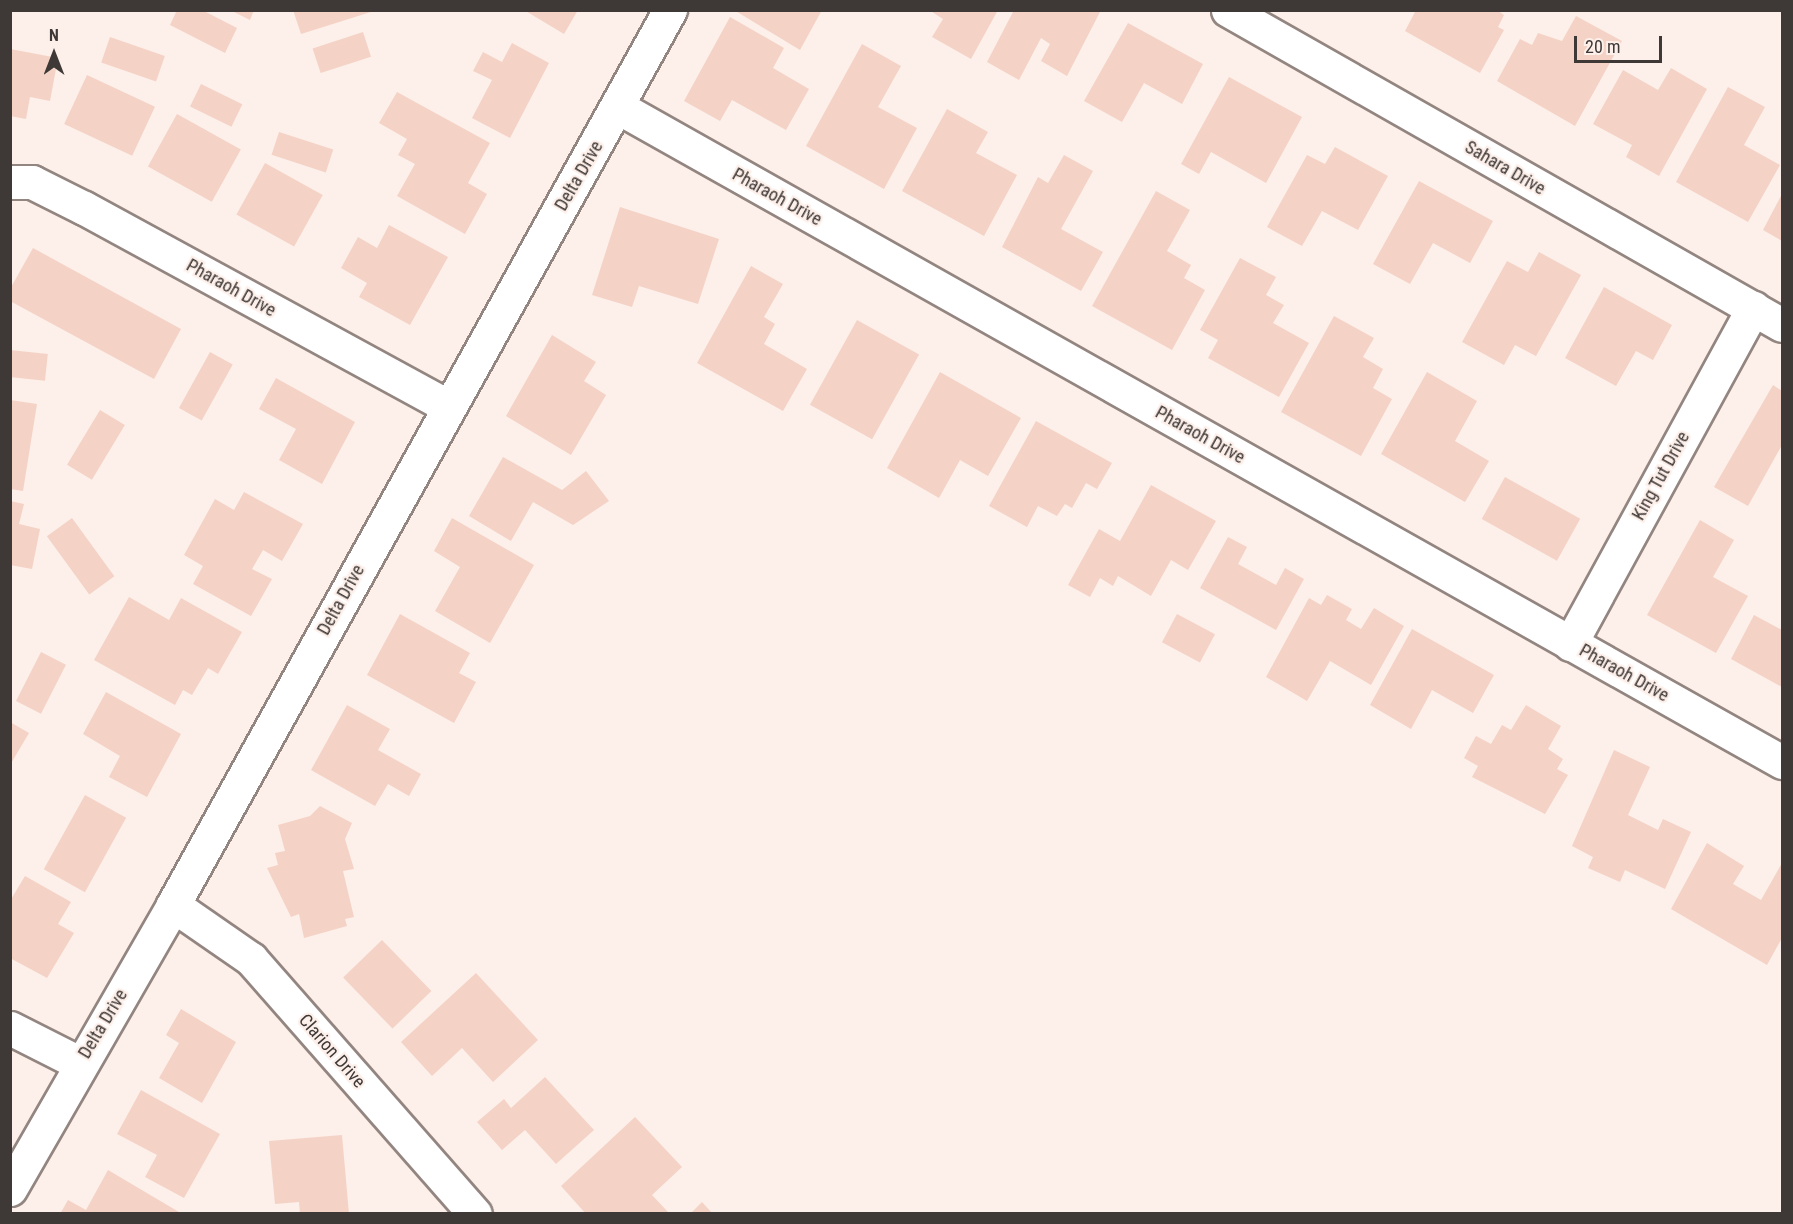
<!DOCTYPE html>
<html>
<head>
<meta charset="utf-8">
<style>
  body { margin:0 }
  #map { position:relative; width:1793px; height:1224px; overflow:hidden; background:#fdefe9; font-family:"Roboto Condensed",sans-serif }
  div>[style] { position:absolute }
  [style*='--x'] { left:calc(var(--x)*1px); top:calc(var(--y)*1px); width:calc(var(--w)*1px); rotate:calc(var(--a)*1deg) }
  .building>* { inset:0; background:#f4d3c6; transform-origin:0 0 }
  .roads { filter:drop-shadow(2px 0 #938580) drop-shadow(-2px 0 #938580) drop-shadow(0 2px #938580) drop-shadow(0 -2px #938580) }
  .minor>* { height:33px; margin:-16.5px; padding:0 16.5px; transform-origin:16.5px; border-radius:16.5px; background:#fff }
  span { translate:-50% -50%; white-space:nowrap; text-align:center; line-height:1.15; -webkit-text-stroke:4.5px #fdefe9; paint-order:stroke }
  .street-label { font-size:18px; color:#3e3836 }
  .frame { position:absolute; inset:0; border:12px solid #3e3836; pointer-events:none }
  .north { position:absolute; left:24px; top:24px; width:60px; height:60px; -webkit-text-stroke:4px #fdefe9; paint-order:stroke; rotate:0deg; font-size:16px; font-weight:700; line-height:24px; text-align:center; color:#3e3836 }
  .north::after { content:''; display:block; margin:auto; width:21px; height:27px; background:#3e3836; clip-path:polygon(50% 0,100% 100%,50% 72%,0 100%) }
  .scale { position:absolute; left:1574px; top:36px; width:88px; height:27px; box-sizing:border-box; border:3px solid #3e3836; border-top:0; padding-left:8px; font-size:18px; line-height:21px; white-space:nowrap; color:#3e3836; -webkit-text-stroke:4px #fdefe9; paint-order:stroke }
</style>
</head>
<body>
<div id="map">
  <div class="building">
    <div style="clip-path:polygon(177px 10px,202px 10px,237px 28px,225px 53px,170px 25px)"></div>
    <div style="clip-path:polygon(230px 10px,254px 10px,250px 20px)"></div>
    <div style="clip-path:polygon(293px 10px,374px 10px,374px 11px,301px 34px)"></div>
    <div style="clip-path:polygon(524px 10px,578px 10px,564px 34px)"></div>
    <div style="clip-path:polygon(734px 10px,822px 10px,800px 50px)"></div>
    <div style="clip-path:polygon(929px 10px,998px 10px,971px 59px,932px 37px,943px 19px)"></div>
    <div style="clip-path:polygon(1014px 10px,1101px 10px,1067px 76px,1041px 61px,1050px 44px,1041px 38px,1019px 80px,987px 62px)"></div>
    <div style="clip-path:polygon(1416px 10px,1497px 10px,1504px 15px,1498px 27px,1504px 30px,1480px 73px,1405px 31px)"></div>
    <div style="clip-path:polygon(1576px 16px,1622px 41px,1575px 126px,1497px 81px,1520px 39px,1532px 45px,1538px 33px,1562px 41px)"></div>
    <div style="clip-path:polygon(730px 17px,784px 48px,773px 68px,809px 89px,786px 130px,732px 100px,720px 121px,684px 101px)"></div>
    <div style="clip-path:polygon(1128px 23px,1203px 64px,1182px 104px,1144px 83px,1122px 122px,1084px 101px)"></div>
    <div style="left:363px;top:32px;width:26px;height:53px;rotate:72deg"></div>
    <div style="left:110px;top:37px;width:58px;height:27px;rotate:19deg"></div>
    <div style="clip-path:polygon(512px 43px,549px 63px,510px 138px,472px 118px,492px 80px,473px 71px,483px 52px,502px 62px)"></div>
    <div style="clip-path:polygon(862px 44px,901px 66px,878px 107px,917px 128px,884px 189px,806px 146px)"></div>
    <div style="clip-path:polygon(10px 49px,58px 58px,50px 101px,30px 97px,26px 119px,10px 116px)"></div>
    <div style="clip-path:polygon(1671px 68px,1707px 89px,1659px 176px,1626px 157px,1632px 145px,1593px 124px,1623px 70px,1658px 90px)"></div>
    <div style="left:87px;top:75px;width:75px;height:54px;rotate:25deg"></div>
    <div style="clip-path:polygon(1229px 77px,1302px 117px,1266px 183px,1211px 152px,1199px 174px,1181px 164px)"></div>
    <div style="left:201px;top:84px;width:46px;height:25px;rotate:26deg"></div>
    <div style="clip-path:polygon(1728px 87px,1765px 107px,1744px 145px,1780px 165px,1748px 222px,1676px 182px)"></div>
    <div style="clip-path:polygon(397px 92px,490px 143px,468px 183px,487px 194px,465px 234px,397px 196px,415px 164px,398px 155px,407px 139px,379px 123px)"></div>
    <div style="clip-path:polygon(947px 109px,988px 132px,976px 153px,1017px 175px,984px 236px,902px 191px)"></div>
    <div style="left:177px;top:114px;width:73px;height:60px;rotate:29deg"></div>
    <div style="left:279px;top:132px;width:57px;height:24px;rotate:18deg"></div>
    <div style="clip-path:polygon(1335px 147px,1388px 176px,1358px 230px,1322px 211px,1302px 246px,1267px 227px,1307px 155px,1325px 164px)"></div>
    <div style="clip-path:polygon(1064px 155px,1093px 171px,1061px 229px,1103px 252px,1081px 291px,1002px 247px,1038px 177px,1048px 183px)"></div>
    <div style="left:265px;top:163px;width:66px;height:59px;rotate:29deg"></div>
    <div style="clip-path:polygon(1419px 181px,1493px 221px,1470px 263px,1433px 243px,1410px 284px,1373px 264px)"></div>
    <div style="clip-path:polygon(1156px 191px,1190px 210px,1167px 251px,1191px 265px,1184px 278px,1205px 290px,1172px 350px,1092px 306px)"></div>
    <div style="clip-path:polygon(1782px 194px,1782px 241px,1763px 230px)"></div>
    <div style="clip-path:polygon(620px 207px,719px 239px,698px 304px,639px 286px,632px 307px,592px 295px)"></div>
    <div style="clip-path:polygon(389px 225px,448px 257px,410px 325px,359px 297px,367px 283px,341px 268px,358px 237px,377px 248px)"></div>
    <div style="clip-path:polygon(33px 248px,181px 329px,154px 379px,10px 301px,10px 289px)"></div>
    <div style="clip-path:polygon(1539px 252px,1581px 275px,1536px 356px,1515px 345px,1504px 365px,1462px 342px,1507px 261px,1528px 272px)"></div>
    <div style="clip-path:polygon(1240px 258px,1276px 277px,1266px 295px,1284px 305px,1273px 323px,1309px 343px,1279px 397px,1208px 358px,1218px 340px,1200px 330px)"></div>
    <div style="clip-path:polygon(751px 266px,783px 284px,764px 317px,775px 324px,764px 344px,807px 369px,783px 411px,697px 363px)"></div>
    <div style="clip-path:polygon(1604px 287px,1672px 325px,1653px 360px,1636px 351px,1616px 386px,1565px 358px)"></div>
    <div style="clip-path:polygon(1334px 316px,1374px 338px,1363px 357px,1383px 369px,1373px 388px,1392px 399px,1361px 456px,1281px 412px)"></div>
    <div style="left:857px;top:320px;width:71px;height:97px;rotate:29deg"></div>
    <div style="clip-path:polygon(552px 335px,596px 362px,584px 381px,606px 395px,571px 455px,506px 416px)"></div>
    <div style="left:10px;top:350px;width:38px;height:27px;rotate:6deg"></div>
    <div style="left:210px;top:352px;width:26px;height:64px;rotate:29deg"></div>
    <div style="clip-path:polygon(940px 372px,1021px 418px,988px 476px,960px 460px,939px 498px,887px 468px)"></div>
    <div style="clip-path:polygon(1427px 372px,1477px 401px,1455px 441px,1489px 461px,1465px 502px,1381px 454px)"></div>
    <div style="clip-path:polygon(276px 378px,355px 422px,322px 484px,279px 460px,296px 429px,259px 409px)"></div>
    <div style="clip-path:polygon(1773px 385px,1782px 391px,1782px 445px,1748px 506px,1714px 487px)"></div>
    <div style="clip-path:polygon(10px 400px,37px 404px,23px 491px,10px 489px)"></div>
    <div style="left:100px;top:410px;width:29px;height:64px;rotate:31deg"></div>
    <div style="clip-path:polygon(1036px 421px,1112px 463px,1097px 489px,1086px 483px,1072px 508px,1065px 504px,1057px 516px,1038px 506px,1027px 527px,989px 506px)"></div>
    <div style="clip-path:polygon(503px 457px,562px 490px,586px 471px,609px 501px,573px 525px,533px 502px,511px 541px,469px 516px)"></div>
    <div style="left:1505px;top:477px;width:86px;height:48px;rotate:29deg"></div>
    <div style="clip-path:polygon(1151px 485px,1216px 521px,1188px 570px,1171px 560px,1151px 596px,1118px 576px,1113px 586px,1100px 578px,1090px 597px,1068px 585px,1099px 529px,1120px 541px)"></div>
    <div style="clip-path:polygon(244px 492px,303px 524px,282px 561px,263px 550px,252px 569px,272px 579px,251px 616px,193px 584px,203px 566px,184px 555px,215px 499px,234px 510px)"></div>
    <div style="clip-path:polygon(10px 501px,24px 504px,19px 524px,40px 529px,32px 569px,10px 565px)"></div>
    <div style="left:72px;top:518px;width:72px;height:31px;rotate:54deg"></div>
    <div style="clip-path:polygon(452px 518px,534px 565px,490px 643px,435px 611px,460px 567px,434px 551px)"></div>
    <div style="clip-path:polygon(1700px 520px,1734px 540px,1713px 577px,1748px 596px,1716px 653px,1647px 615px)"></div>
    <div style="clip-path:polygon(1228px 537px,1247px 547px,1238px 564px,1276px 585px,1285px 568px,1304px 579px,1276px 630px,1200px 588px)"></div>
    <div style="clip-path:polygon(1327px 595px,1352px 609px,1346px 620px,1361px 629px,1374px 608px,1404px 626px,1371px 685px,1330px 661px,1307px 701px,1266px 677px,1309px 598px,1321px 605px)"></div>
    <div style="clip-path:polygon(129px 597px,169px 620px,181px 598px,242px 632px,218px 674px,208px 668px,192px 695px,183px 690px,175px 705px,94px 660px)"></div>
    <div style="clip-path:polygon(400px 614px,470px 653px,459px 673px,476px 682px,454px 723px,367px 675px)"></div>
    <div style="left:1177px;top:614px;width:43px;height:32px;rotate:28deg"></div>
    <div style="clip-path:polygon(1754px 615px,1782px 630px,1782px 687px,1731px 659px)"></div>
    <div style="clip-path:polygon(1412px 629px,1494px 675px,1473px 713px,1432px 690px,1411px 729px,1370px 705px)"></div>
    <div style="left:41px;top:652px;width:28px;height:55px;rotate:27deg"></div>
    <div style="clip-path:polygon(106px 692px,181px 734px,147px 797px,109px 777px,120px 756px,83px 734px)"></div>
    <div style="clip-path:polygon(347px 705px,390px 729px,378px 750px,421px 774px,409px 796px,388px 784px,375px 806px,311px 770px)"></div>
    <div style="clip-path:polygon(1526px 705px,1561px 726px,1548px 749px,1563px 759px,1557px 769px,1568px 775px,1545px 814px,1472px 777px,1478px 766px,1464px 758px,1476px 736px,1491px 744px,1502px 725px,1511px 730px)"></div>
    <div style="clip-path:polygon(10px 722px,29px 733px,10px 765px)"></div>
    <div style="clip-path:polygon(1614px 750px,1650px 767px,1628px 815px,1658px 830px,1663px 819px,1691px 832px,1665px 889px,1625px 870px,1620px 882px,1588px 868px,1593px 857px,1572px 846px)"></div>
    <div style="left:85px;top:795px;width:47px;height:85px;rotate:29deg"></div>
    <div style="clip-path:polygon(320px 806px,352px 823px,345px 839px,354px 869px,343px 871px,354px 917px,345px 919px,347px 926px,304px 938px,299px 914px,291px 917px,267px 868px,278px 865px,275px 853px,285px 851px,278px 825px,310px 816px)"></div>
    <div style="clip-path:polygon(1707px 843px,1744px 866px,1733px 884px,1761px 900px,1782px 863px,1782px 938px,1767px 965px,1671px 909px)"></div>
    <div style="clip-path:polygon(25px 876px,71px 902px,58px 924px,74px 933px,47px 978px,10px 958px,10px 901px)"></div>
    <div style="left:382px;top:940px;width:71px;height:54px;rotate:46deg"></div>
    <div style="clip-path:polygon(476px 973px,538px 1040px,493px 1082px,462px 1048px,432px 1076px,401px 1042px)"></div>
    <div style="clip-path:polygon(181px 1009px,236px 1042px,202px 1103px,159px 1078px,179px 1043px,166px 1035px)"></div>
    <div style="clip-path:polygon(545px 1077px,594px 1130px,556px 1164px,525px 1130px,502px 1150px,477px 1122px,504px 1099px,511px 1108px)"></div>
    <div style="clip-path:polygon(141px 1090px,220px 1134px,184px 1198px,145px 1177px,157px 1155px,117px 1134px)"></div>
    <div style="clip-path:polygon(635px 1117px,682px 1167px,652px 1195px,668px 1212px,586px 1214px,561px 1186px)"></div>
    <div style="clip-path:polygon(342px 1135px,349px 1214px,300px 1214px,299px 1202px,275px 1204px,269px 1141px)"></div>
    <div style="clip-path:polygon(108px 1170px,179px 1212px,178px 1214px,60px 1214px,68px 1200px,86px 1210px)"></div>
    <div style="clip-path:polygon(702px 1202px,713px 1214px,690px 1214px)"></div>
  </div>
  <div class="roads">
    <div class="minor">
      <div style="--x:1228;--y:10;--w:637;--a:29.62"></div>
      <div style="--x:618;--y:107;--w:1336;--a:29.37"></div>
      <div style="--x:10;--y:182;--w:22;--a:0"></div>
      <div style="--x:32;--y:182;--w:58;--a:26.6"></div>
      <div style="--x:84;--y:208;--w:413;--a:28.6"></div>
      <div style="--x:1570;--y:644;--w:383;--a:-61.4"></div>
      <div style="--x:173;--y:905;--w:95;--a:34.7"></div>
      <div style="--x:251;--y:959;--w:339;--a:48.7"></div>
      <div style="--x:10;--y:1028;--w:77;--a:26.9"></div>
      <div style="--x:10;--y:1189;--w:327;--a:-60.1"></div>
      <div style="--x:173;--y:905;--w:1024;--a:-60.96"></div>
    </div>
  </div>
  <div class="street-label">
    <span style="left:1505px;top:168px;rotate:30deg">Sahara Drive</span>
    <span style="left:579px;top:176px;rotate:-60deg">Delta Drive</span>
    <span style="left:777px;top:197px;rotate:29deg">Pharaoh Drive</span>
    <span style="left:231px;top:288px;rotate:29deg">Pharaoh Drive</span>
    <span style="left:1200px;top:435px;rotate:29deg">Pharaoh Drive</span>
    <span style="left:1661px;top:476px;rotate:-61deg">King Tut Drive</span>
    <span style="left:341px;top:600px;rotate:-61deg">Delta Drive</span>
    <span style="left:1624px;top:673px;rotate:29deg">Pharaoh Drive</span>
    <span style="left:103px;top:1024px;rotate:-59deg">Delta Drive</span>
    <span style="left:332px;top:1051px;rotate:49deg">Clarion Drive</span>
  </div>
  <div class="frame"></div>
  <div class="north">N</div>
  <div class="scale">20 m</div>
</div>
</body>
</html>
